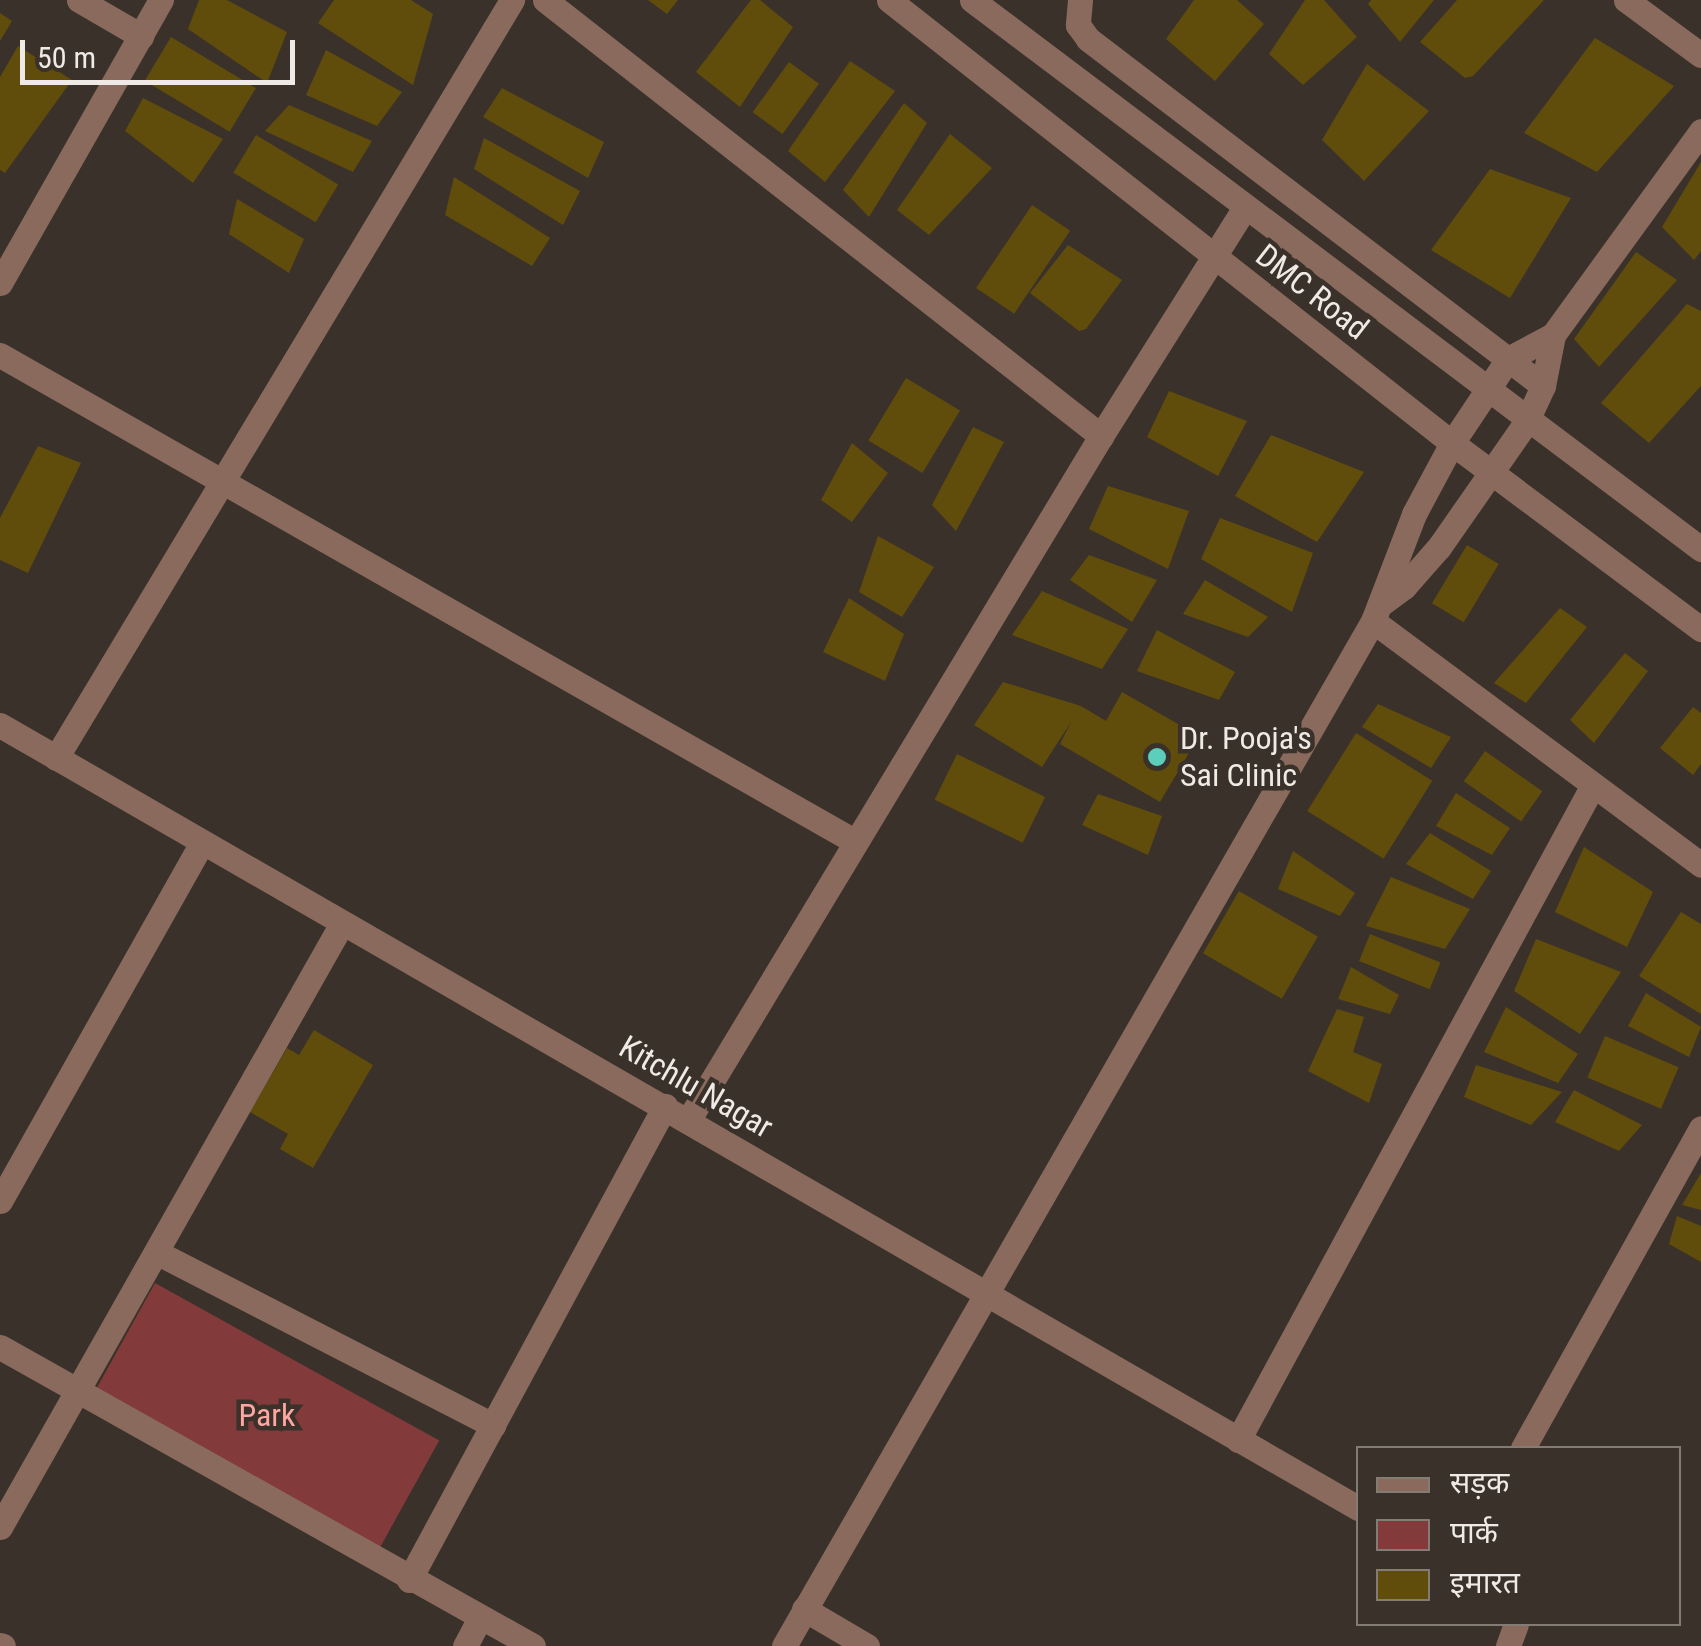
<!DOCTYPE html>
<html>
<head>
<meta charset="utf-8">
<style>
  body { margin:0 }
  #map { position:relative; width:1701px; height:1646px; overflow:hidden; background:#3a322a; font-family:"Roboto Condensed","Noto Sans Devanagari",sans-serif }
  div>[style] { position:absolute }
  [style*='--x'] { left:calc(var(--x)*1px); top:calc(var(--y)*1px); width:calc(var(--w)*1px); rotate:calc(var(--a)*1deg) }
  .green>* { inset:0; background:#823a3a; transform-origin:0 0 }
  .building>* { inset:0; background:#604c0b; transform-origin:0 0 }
  .minor>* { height:25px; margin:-12.5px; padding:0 12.5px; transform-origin:12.5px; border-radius:12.5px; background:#8a6a5c }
  .dots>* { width:28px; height:28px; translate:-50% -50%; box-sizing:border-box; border:5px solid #3a322a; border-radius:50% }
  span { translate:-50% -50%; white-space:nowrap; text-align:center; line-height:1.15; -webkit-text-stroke:9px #3a322a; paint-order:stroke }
  .street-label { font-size:32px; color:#efeae5 }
  .poi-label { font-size:32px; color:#efeae5 }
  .left { translate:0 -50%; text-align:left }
  .park-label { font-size:32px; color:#ffa6a3 }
  .legend { position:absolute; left:1356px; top:1446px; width:325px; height:180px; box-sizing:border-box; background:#3a322a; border:2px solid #827c75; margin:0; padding:12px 18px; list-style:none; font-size:30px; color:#efeae5 }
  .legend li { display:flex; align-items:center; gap:20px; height:50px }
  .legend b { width:50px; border:2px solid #827c75 }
  .scale { position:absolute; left:20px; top:40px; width:275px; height:45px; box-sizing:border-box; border:5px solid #efeae5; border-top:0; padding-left:12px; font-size:30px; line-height:35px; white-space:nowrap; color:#efeae5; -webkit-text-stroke:8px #3a322a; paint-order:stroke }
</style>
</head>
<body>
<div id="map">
  <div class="green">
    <div style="left:155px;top:1283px;width:325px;height:123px;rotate:29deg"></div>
  </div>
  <div class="building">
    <div style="clip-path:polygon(199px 0,227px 0,287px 32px,267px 83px,188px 29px)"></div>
    <div style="clip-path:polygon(334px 0,411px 0,433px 14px,413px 85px,318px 23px)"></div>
    <div style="clip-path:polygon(648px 0,678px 0,667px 14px)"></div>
    <div style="clip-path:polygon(751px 0,760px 0,793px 27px,740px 107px,696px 72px)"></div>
    <div style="clip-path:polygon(1194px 0,1237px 0,1264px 24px,1215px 81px,1166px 39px)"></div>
    <div style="clip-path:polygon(1305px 0,1324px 0,1357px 37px,1303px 85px,1269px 54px)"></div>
    <div style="clip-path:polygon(1371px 0,1434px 0,1400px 42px,1368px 4px)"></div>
    <div style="clip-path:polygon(1457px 0,1544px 0,1473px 76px,1465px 78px,1420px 42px)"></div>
    <div style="clip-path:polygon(0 13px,12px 21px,0 41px)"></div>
    <div style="left:171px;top:37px;width:99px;height:51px;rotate:31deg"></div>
    <div style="clip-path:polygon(1595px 38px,1674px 86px,1597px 172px,1524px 133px)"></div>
    <div style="clip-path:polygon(18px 46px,72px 80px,5px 173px,0 170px,0 77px)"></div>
    <div style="clip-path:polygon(326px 50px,402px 92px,377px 126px,306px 95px)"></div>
    <div style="clip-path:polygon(850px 61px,895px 91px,825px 182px,788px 151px)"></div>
    <div style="left:789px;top:62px;width:37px;height:62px;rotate:36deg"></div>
    <div style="clip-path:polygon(1367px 64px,1429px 111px,1364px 181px,1322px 140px)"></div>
    <div style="clip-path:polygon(502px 88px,604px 142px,588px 178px,483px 117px)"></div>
    <div style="clip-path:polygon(143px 98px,223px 139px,193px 183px,125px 131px)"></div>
    <div style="clip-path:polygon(904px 103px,927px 123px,869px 217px,843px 190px)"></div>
    <div style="clip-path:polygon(289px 105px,372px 141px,353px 172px,265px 131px)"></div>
    <div style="clip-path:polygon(950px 134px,992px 168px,929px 235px,897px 210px)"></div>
    <div style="left:256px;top:135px;width:96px;height:44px;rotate:31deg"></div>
    <div style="clip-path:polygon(484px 138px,580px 191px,563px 225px,474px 169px)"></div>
    <div style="clip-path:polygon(1701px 162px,1701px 251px,1694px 260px,1662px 227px)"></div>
    <div style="clip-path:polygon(1490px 169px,1571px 198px,1510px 298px,1431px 250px)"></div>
    <div style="clip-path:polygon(454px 177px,550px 238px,532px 266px,445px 215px)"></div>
    <div style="clip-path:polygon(237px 199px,304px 239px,289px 273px,229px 234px)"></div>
    <div style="left:1032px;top:205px;width:46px;height:100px;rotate:34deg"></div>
    <div style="clip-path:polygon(1068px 245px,1122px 280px,1086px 329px,1079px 331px,1030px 293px)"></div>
    <div style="clip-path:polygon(1636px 252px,1677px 280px,1599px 367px,1574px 339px)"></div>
    <div style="clip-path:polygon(1687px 304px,1701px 311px,1701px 386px,1649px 443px,1601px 403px)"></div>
    <div style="left:906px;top:378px;width:63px;height:73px;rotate:31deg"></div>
    <div style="clip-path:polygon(1169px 391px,1247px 421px,1218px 476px,1147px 437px)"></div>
    <div style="clip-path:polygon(973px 427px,1004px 442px,956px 531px,932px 505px)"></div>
    <div style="clip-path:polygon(1271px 435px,1364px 472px,1317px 542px,1235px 496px)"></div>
    <div style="clip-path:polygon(852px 443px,888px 473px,852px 522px,821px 500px)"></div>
    <div style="clip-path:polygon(38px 446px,81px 463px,28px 573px,0 560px,0 518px)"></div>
    <div style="clip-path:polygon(1108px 486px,1189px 511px,1168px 569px,1089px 529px)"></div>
    <div style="clip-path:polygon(1220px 518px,1313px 553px,1292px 612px,1201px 559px)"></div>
    <div style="clip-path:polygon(878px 536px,934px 567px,902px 617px,859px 592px)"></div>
    <div style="left:1467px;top:545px;width:37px;height:68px;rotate:31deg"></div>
    <div style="clip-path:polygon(1089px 555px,1157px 580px,1132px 622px,1070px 580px)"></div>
    <div style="clip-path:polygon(1205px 580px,1268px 617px,1248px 637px,1183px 614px)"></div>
    <div style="clip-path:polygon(1042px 591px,1128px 629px,1102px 669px,1012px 635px)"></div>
    <div style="clip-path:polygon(849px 598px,904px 634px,885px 681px,823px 652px)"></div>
    <div style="clip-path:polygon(1560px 608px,1587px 627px,1526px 703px,1494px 683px)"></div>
    <div style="clip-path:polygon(1157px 630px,1235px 672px,1219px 700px,1137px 671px)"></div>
    <div style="clip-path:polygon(1625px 653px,1648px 671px,1594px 743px,1570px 720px)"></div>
    <div style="clip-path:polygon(1003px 682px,1081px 706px,1106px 721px,1122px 692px,1199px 736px,1160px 802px,1060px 744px,1071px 722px,1042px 767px,974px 725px)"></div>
    <div style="clip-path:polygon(1378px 704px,1451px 737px,1431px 768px,1362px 727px)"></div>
    <div style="clip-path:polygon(1693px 707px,1701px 713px,1701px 764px,1693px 775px,1660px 748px)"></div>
    <div style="left:1356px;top:733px;width:90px;height:92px;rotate:32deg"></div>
    <div style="left:1485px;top:751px;width:70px;height:37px;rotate:35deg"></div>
    <div style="left:957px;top:754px;width:98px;height:51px;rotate:26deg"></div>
    <div style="clip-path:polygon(1456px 793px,1510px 828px,1492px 855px,1436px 826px)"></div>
    <div style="clip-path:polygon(1098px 794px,1162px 816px,1148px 855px,1082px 825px)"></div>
    <div style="clip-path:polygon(1430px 833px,1491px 871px,1473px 899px,1406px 864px)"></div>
    <div style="clip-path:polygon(1584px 847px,1653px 892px,1627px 947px,1555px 912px)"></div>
    <div style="clip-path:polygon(1293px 851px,1355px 893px,1340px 916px,1278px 889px)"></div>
    <div style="clip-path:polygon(1391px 877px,1470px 909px,1445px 949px,1366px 926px)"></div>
    <div style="left:1239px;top:891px;width:91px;height:72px;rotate:30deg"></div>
    <div style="clip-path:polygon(1681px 912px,1701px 924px,1701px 1014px,1639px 976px)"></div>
    <div style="left:1370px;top:934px;width:76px;height:29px;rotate:22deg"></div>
    <div style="clip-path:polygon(1536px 939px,1621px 972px,1580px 1034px,1514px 991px)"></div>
    <div style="clip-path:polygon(1351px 967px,1399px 995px,1390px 1014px,1338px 999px)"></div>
    <div style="clip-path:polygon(1646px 993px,1701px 1027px,1689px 1057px,1628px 1026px)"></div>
    <div style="clip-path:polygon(1506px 1007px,1578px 1054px,1558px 1083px,1484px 1052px)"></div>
    <div style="clip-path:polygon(1337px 1009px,1364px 1017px,1353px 1052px,1382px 1064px,1369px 1103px,1308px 1071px)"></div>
    <div style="clip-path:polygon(314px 1030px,373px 1065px,313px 1168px,280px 1149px,288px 1134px,250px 1112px,287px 1048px,299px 1055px)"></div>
    <div style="left:1605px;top:1036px;width:80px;height:45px;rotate:23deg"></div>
    <div style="clip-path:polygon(1476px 1065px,1562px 1092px,1531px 1125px,1464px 1097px)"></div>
    <div style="clip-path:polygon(1574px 1090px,1642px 1125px,1619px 1151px,1555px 1122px)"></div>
    <div style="clip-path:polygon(1701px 1173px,1701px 1210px,1682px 1205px)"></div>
    <div style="clip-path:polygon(1677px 1216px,1701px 1226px,1701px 1262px,1669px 1244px)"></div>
  </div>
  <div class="minor">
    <div style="--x:79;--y:0;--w:72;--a:30.1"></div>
    <div style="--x:545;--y:0;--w:707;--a:38.1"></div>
    <div style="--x:1101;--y:436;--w:271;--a:-57.8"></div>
    <div style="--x:889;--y:0;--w:716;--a:38.2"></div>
    <div style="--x:1452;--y:443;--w:311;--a:36.8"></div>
    <div style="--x:972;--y:0;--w:913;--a:36.98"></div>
    <div style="--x:1080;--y:0;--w:25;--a:95"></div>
    <div style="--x:1078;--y:25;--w:17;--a:54"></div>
    <div style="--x:1088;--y:39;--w:572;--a:37.33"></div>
    <div style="--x:1626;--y:0;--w:93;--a:36.3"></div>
    <div style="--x:0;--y:283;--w:326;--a:-60.4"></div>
    <div style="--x:1553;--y:335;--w:252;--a:-54"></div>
    <div style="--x:0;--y:355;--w:983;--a:29.64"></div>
    <div style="--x:1373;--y:621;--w:409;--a:36.6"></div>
    <div style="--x:0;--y:725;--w:1568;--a:29.97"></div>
    <div style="--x:56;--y:758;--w:885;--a:-58.97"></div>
    <div style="--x:689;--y:1119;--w:798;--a:-58.9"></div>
    <div style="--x:0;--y:1201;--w:410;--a:-60.6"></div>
    <div style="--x:158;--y:1253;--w:377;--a:27.2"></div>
    <div style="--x:0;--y:1347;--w:611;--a:29.29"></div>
    <div style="--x:1238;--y:1440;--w:745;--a:-61.54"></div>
    <div style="--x:1523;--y:1448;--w:366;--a:-60.9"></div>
    <div style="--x:0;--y:1527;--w:692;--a:-60.47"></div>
    <div style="--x:409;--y:1580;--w:539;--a:-61.63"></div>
    <div style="--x:804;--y:1609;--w:73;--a:30.4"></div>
    <div style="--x:0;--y:1645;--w:3;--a:18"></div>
    <div style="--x:465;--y:1646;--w:32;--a:-62"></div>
    <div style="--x:784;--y:1646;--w:1182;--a:-60.12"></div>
    <div style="--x:1373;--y:621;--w:115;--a:-69"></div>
    <div style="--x:1414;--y:514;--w:81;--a:-61.8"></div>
    <div style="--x:1452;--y:443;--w:101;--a:-56.3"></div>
    <div style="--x:1508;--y:359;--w:51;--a:-28.1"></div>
    <div style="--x:1553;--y:335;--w:52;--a:101.1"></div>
    <div style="--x:1543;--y:386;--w:38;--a:115"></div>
    <div style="--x:1527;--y:421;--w:154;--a:124.9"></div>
    <div style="--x:1439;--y:547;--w:53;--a:131.2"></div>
    <div style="--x:1404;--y:587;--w:26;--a:144"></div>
    <div style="--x:1508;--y:1646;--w:23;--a:-70"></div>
  </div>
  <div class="dots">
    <div style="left:1157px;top:757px;background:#5bcebc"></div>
  </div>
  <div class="street-label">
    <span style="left:1312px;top:292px;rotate:38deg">DMC Road</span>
    <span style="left:696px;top:1087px;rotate:30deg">Kitchlu Nagar</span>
  </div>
  <div class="poi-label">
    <span class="left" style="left:1180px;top:757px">Dr. Pooja's<br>Sai Clinic</span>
  </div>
  <div class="park-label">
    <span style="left:267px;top:1415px">Park</span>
  </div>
  <ul class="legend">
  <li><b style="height:12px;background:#8a6a5c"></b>सड़क</li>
  <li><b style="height:28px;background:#823a3a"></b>पार्क</li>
  <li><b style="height:28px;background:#604c0b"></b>इमारत</li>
  </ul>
  <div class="scale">50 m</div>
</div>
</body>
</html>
